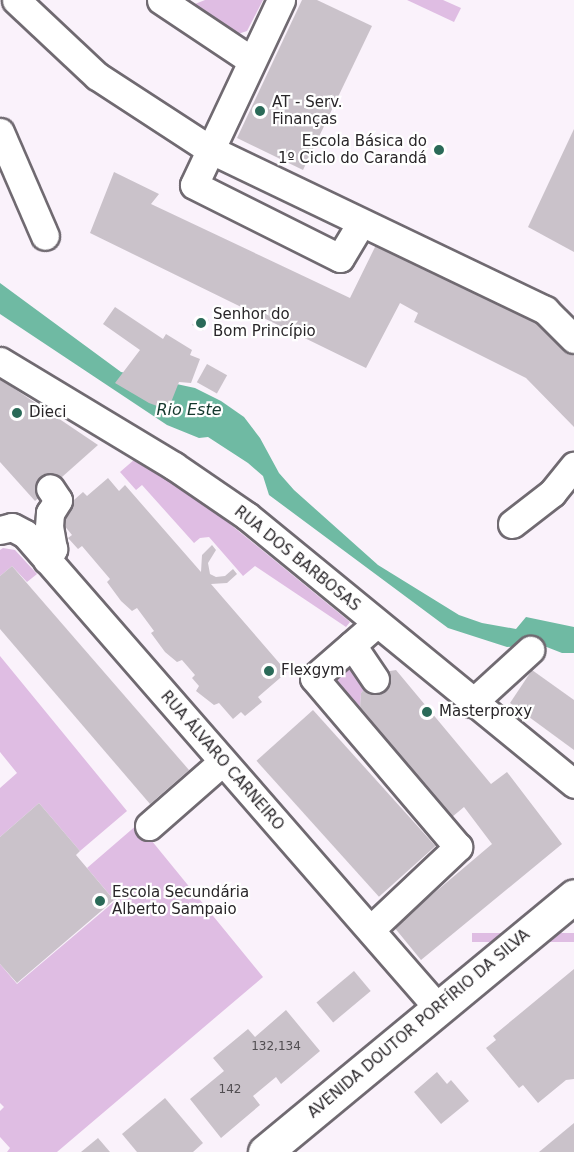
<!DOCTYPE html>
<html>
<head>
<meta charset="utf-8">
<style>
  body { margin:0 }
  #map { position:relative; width:574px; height:1152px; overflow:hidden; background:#faf2fb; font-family:"DejaVu Sans",sans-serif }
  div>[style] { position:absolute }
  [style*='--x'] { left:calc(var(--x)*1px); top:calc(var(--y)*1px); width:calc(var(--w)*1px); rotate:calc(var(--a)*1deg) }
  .green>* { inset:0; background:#dfbde3; transform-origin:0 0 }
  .water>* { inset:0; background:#6fbaa3 }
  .building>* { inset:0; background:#cac2ca; transform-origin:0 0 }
  .roads { filter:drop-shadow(2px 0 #706a71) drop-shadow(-2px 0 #706a71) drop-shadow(0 2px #706a71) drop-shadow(0 -2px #706a71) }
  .minor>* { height:27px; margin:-13.5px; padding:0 13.5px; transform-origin:13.5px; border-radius:13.5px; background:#fff }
  .major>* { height:33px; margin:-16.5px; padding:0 16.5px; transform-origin:16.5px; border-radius:16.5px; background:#fff }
  .dots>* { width:16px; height:16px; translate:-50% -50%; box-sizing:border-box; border:3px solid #fff; border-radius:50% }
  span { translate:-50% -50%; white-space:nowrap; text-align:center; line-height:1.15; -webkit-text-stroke:4.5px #fff; paint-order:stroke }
  .number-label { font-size:12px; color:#514d51 }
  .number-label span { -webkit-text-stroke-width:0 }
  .poi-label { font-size:15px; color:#292629 }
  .left { translate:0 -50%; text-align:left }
  .right { translate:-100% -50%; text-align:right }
  .street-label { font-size:15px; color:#292629 }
  .water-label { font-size:16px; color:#14382d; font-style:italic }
</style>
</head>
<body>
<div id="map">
  <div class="green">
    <div style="clip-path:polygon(205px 0,263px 0,247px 31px,232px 36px,195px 4px)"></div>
    <div style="clip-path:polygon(407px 0,443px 0,461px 8px,454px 22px)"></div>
    <div style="clip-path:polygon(135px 459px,192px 493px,350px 622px,346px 627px,255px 566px,243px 576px,209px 537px,200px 538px,194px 543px,142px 485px,136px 490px,120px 472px)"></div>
    <div style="clip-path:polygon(3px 548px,15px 550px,37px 574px,27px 582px,12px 566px,0 576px,0 550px)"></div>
    <div style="clip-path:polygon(0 656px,127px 811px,80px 851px,39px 803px,0 837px,0 788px,17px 773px,0 752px)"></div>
    <div style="clip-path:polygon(350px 659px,366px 687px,361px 693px,360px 708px,333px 677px)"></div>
    <div style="clip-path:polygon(138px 824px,263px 977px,57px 1152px,7px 1152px,10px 1148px,0 1137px,0 1111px,4px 1107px,0 1103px,0 964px,17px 984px,115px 901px,87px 868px)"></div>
    <div style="left:574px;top:933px;width:9px;height:102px;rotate:90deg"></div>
  </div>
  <div class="water">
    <div style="clip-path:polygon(0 283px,121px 372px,195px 388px,221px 401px,244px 417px,260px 438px,279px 473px,294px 490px,378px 565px,459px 615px,482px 623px,516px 629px,526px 617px,574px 627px,574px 653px,562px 653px,539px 644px,507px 647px,448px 628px,269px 495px,263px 476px,248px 463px,208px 437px,199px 438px,167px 425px,0 314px)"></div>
  </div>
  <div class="building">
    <div style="clip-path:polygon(302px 0,317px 0,372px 26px,303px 170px,237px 138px)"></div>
    <div style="clip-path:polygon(574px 129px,574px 252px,528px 227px)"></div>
    <div style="clip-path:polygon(114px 172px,159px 194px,151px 204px,350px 298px,376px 245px,541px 322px,574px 356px,574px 427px,526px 378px,414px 322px,418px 313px,400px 303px,366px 368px,90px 233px)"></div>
    <div style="clip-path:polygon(115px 307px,163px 339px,166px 334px,192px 350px,190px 355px,200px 359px,191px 383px,179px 382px,168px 410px,149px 403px,115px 383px,140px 350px,103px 324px)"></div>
    <div style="clip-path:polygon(199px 315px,209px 320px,203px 331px,192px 325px)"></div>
    <div style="left:207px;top:364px;width:23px;height:21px;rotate:29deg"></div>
    <div style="clip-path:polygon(0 379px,98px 445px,35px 501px,0 462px)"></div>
    <div style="clip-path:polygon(108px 478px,119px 491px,125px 485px,201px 572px,202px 555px,212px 545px,216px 550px,208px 563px,210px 574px,216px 577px,225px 576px,233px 569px,237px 574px,227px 583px,211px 584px,287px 672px,258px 697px,262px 702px,245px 716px,241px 712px,233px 719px,219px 703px,214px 705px,196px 691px,199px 686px,192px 678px,195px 675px,182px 660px,177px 662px,165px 652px,151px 633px,154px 631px,137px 608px,132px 611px,121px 601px,107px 582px,110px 579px,82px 546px,78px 549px,68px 538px,72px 535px,59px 519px,69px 511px,66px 507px,83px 492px,87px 496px)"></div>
    <div style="clip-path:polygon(12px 566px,189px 770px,150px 804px,0 629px,0 576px)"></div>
    <div style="clip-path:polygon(396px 670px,491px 784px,507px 772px,562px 844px,421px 960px,394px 927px,492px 844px,464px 807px,452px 817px,360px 708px,361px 693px,366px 687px,384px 672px)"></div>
    <div style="clip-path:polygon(532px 670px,574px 700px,574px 750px,510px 703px)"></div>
    <div style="left:313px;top:710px;width:183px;height:76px;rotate:48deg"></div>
    <div style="clip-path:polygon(39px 803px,80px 851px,76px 855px,114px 900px,17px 983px,0 964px,0 837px)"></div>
    <div style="clip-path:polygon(574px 969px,574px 1079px,566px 1080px,538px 1103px,523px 1085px,519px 1088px,486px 1048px,496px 1040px,493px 1036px)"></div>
    <div style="left:354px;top:971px;width:26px;height:49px;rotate:50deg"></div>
    <div style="clip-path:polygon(286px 1010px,320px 1051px,281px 1084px,276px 1077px,253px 1096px,260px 1105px,221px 1138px,190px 1099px,224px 1071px,213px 1058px,248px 1029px,255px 1037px)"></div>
    <div style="clip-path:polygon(437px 1072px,447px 1084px,451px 1080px,469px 1101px,441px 1124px,414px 1092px)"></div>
    <div style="clip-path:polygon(165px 1098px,203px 1143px,193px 1152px,137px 1152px,122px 1134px)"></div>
    <div style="clip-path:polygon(574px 1123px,574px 1152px,539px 1152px)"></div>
    <div style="clip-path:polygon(98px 1138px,110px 1152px,81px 1152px)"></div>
  </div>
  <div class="roads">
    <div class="minor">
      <div style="--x:16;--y:0;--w:111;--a:43.2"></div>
      <div style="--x:97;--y:76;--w:134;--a:33.1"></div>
      <div style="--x:209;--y:149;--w:373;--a:25.6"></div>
      <div style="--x:545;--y:310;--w:41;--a:45"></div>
      <div style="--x:161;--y:0;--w:108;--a:33.7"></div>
      <div style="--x:281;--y:0;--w:204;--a:115.2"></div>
      <div style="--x:194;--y:185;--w:163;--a:26.6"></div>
      <div style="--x:340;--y:258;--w:41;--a:-59"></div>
      <div style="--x:0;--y:132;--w:113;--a:66.6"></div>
      <div style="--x:0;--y:361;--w:203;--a:31.1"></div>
      <div style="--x:174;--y:466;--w:88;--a:34.4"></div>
      <div style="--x:247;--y:516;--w:423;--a:39.3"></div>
      <div style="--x:512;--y:524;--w:51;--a:-37.8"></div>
      <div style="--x:552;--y:493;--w:35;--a:-51"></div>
      <div style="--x:0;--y:530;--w:12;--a:-14"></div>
      <div style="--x:12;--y:527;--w:15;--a:28"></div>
      <div style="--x:25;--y:534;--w:629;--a:48.93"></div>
      <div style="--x:47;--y:560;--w:13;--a:-61"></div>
      <div style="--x:53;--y:549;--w:22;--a:-100"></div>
      <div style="--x:49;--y:527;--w:14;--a:-86"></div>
      <div style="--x:50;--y:513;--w:15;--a:-58"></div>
      <div style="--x:58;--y:500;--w:14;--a:-124"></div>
      <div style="--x:352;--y:645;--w:41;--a:55.9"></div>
      <div style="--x:472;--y:703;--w:79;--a:-42.4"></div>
      <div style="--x:149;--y:826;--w:97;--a:-41.2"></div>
      <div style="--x:371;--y:929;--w:120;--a:-43.3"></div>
      <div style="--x:458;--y:847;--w:222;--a:-130.4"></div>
      <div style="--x:314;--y:678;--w:82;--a:-41.1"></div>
    </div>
    <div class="major">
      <div style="--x:265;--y:1152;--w:401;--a:-39.6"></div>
    </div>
  </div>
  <div class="dots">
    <div style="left:260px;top:111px;background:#2a6a58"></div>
    <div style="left:439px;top:150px;background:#2a6a58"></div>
    <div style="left:201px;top:323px;background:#2a6a58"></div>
    <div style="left:17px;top:413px;background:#2a6a58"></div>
    <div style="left:269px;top:671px;background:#2a6a58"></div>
    <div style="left:427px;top:712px;background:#2a6a58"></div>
    <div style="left:100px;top:901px;background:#2a6a58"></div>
  </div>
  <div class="number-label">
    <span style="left:276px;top:1047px">132,134</span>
    <span style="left:230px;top:1090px">142</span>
  </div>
  <div class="poi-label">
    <span class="left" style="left:272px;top:111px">AT - Serv.<br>Finanças</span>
    <span class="right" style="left:427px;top:150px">Escola Básica do<br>1º Ciclo do Carandá</span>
    <span class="left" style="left:213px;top:323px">Senhor do<br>Bom Princípio</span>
    <span class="left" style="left:29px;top:413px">Dieci</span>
    <span class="left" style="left:281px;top:671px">Flexgym</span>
    <span class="left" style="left:439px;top:712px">Masterproxy</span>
    <span class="left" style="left:112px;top:901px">Escola Secundária<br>Alberto Sampaio</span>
  </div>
  <div class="street-label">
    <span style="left:297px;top:559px;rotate:39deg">RUA DOS BARBOSAS</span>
    <span style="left:222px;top:761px;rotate:49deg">RUA ÁLVARO CARNEIRO</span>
    <span style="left:419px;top:1024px;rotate:-40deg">AVENIDA DOUTOR PORFÍRIO DA SILVA</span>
  </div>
  <div class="water-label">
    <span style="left:189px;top:410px">Rio Este</span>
  </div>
</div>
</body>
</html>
